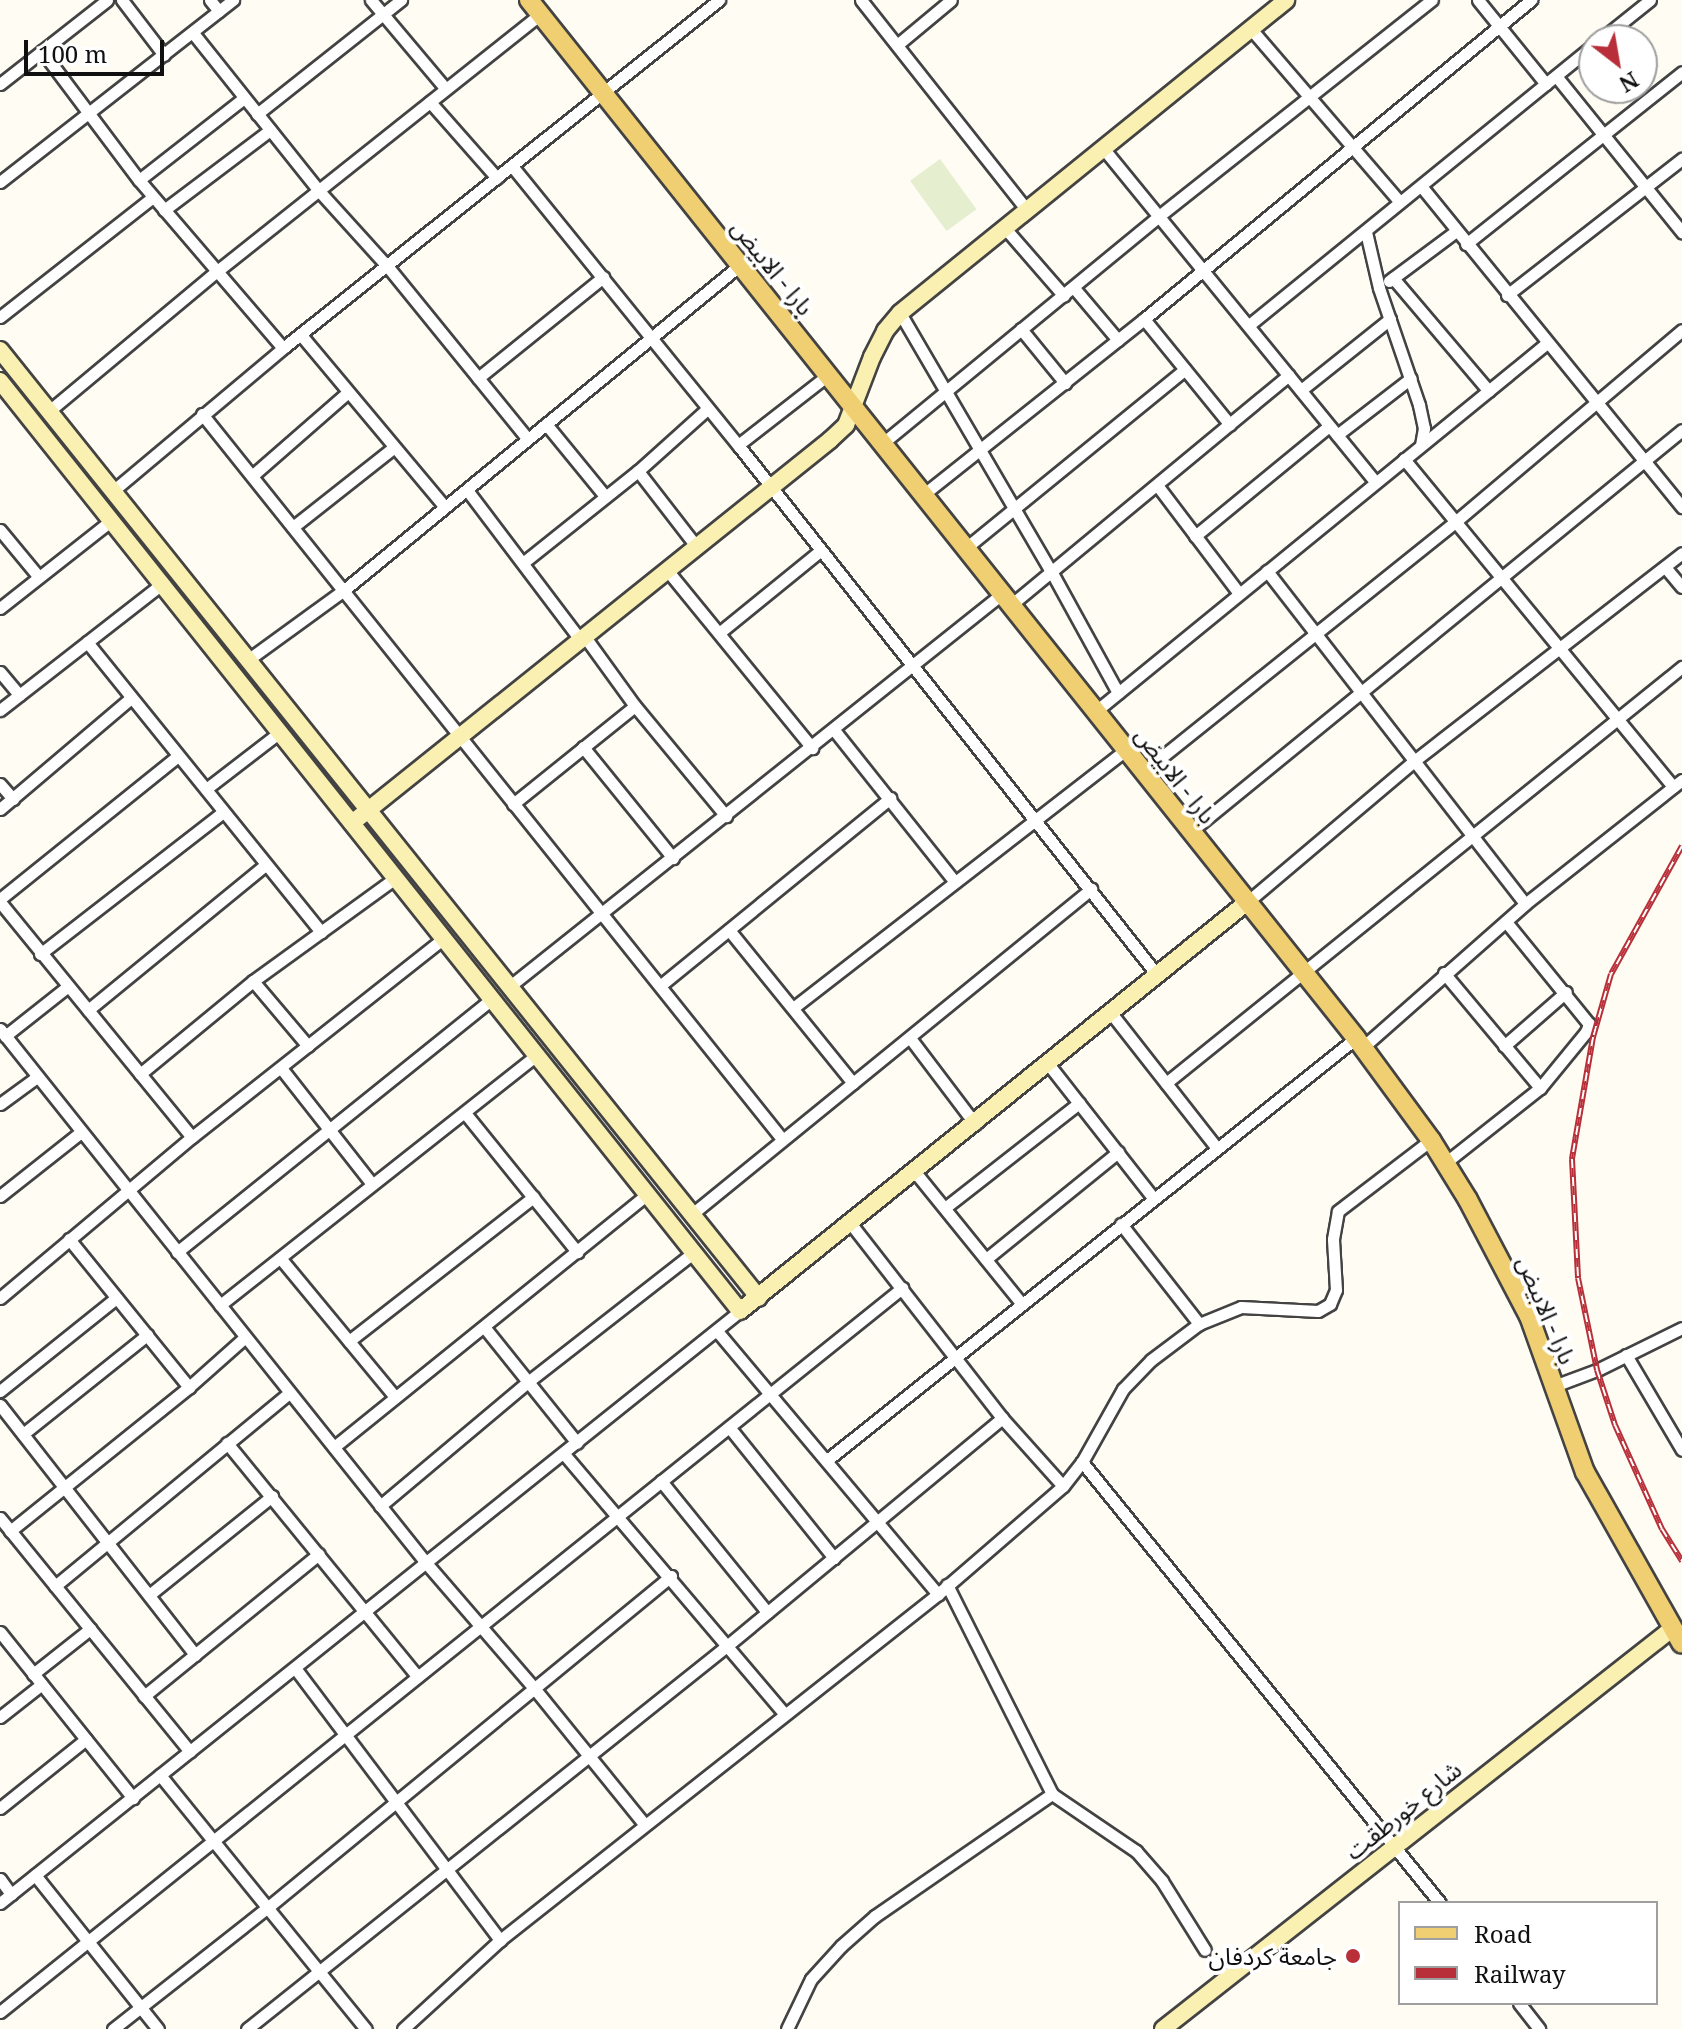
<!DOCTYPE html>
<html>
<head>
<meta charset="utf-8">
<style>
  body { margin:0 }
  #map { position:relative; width:1682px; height:2029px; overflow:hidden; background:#fefcf3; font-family:"Noto Serif","Noto Sans Arabic",serif }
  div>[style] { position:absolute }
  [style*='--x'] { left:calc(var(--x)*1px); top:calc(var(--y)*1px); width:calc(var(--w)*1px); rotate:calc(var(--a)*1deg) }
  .pitch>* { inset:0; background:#e5efcf; transform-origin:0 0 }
  .roads { filter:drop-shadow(2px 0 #434343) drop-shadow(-2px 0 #434343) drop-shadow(0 2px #434343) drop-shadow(0 -2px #434343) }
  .street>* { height:11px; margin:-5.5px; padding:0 5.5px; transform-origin:5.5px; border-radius:5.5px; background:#fff }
  .secondary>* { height:16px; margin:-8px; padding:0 8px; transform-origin:8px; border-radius:8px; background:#faf0b2 }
  .primary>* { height:18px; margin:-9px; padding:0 9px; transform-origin:9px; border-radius:9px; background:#f0ce72 }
  .rail>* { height:6px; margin-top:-3px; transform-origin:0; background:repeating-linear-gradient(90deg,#fff 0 9px,#b82f39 0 18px); box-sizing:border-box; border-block:2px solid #b82f39 }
  .dots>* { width:22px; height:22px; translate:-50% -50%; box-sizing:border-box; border:4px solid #fff; border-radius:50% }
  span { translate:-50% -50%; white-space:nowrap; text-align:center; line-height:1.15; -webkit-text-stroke:8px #fff; paint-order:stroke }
  .street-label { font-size:24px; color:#101010 }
  .poi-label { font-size:24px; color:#101010 }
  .right { translate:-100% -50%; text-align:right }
  .legend { position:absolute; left:1398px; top:1901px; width:260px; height:104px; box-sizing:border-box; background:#fff; border:2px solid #9f9f9f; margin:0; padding:10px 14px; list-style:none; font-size:24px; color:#101010 }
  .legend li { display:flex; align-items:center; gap:16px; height:40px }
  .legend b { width:40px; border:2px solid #9f9f9f }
  .north { position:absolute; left:1578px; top:24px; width:80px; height:80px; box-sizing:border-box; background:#fff; border:2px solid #9f9f9f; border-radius:50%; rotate:149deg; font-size:22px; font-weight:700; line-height:32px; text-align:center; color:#101010 }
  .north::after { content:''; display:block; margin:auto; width:28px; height:36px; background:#b82f39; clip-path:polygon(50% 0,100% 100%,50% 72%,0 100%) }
  .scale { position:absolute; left:24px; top:40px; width:140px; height:36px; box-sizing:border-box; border:4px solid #101010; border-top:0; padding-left:10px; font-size:24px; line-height:28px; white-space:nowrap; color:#101010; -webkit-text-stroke:6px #fff; paint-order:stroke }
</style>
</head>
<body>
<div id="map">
  <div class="pitch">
    <div style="left:940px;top:159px;width:62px;height:37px;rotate:54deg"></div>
  </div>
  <div class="roads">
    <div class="street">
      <div style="--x:122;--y:0;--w:69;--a:52.6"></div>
      <div style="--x:210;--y:0;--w:14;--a:51"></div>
      <div style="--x:371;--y:0;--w:116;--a:49.9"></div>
      <div style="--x:861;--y:0;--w:266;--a:51.7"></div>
      <div style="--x:1478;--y:0;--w:108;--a:51"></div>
      <div style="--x:1251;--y:29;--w:228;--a:49.3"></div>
      <div style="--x:193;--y:33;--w:202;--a:51.4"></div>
      <div style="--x:319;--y:191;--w:103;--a:47.8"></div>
      <div style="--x:388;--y:267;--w:220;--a:50.9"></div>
      <div style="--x:1600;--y:40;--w:64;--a:-38.7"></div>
      <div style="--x:897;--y:45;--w:70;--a:-39.8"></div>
      <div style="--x:42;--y:51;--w:161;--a:53.1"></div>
      <div style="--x:139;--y:180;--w:221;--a:49.4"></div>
      <div style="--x:1556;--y:76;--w:201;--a:51.1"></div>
      <div style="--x:0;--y:84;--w:136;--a:-38.1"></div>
      <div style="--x:430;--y:102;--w:101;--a:48.6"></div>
      <div style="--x:257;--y:114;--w:184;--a:-38.4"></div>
      <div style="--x:1103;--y:148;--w:430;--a:50.8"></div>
      <div style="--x:512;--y:166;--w:359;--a:51"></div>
      <div style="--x:738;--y:445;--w:677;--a:51.66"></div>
      <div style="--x:139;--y:180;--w:133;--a:-38"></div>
      <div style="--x:0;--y:182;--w:296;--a:-38"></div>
      <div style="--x:1421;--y:186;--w:414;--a:50.9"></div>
      <div style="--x:164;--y:210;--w:133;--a:-37"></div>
      <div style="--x:1004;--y:227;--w:91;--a:49"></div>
      <div style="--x:1366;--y:232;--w:57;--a:76.9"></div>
      <div style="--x:1379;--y:288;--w:124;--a:71.1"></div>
      <div style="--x:1419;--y:405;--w:24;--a:78"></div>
      <div style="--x:1424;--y:428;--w:17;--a:100"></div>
      <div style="--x:1466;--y:244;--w:276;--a:-38.5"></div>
      <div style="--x:1393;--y:278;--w:148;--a:49.7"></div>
      <div style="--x:1389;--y:281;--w:84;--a:-36.7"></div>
      <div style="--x:1074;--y:288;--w:68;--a:49.8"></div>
      <div style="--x:1507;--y:295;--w:222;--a:-37.9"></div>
      <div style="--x:900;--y:313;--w:299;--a:59.7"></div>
      <div style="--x:1051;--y:571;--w:139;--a:61.2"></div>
      <div style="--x:0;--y:317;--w:194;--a:-38.1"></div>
      <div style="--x:1144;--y:319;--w:136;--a:50.9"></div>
      <div style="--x:1249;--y:325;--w:444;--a:-39.1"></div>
      <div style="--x:1021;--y:329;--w:70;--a:50.8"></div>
      <div style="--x:301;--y:335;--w:223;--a:50.1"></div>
      <div style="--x:478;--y:378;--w:161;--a:-38.9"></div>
      <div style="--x:1301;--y:390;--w:114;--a:-38.6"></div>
      <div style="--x:49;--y:411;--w:217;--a:-39.8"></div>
      <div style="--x:216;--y:272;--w:414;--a:-38.5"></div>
      <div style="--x:202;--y:414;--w:928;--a:51.34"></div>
      <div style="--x:546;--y:424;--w:93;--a:50.7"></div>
      <div style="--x:1337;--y:435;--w:93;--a:-37.6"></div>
      <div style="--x:884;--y:442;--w:356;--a:-39.4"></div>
      <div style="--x:1159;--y:216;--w:348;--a:-38.4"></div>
      <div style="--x:738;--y:445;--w:114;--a:-37.9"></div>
      <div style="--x:1404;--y:459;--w:424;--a:50.6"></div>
      <div style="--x:638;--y:471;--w:95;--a:52.3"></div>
      <div style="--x:253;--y:475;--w:126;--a:-41.1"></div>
      <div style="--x:1157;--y:485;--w:134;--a:52.9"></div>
      <div style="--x:114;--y:490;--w:221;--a:-40"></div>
      <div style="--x:283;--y:348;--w:558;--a:-38.6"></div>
      <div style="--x:467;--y:490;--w:189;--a:52.9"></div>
      <div style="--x:924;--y:494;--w:281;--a:-38.5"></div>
      <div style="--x:1144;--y:319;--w:502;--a:-39.5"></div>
      <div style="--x:293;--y:527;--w:127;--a:-38.3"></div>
      <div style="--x:0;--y:530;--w:60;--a:50.4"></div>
      <div style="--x:1195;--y:536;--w:173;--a:-39.4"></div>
      <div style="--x:967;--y:547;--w:281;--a:-39.2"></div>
      <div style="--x:524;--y:562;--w:146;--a:-38.6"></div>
      <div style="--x:638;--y:471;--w:93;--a:-41.9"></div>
      <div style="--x:1665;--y:567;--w:26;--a:50"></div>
      <div style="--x:667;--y:570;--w:230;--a:50.8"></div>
      <div style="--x:1267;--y:571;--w:421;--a:52.2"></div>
      <div style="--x:1012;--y:604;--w:359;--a:-39.6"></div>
      <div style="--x:0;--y:608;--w:142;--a:-38.2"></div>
      <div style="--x:719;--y:633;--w:130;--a:-39.1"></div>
      <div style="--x:585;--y:637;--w:85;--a:54.1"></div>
      <div style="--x:635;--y:706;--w:143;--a:50.4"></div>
      <div style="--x:87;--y:642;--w:373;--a:51.1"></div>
      <div style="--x:249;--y:659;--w:117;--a:-36"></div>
      <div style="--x:344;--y:590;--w:512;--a:-39.38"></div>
      <div style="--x:0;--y:672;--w:30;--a:50"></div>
      <div style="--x:0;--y:710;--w:207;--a:-37.9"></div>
      <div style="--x:1096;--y:711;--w:582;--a:-39.21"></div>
      <div style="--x:834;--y:730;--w:194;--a:51.5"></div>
      <div style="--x:583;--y:747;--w:143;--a:51"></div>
      <div style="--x:1143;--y:772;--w:400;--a:-38.7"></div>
      <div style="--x:1455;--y:522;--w:297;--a:-40.2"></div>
      <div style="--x:0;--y:784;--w:20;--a:49"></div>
      <div style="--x:206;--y:789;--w:93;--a:-37.6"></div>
      <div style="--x:513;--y:804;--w:156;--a:-38.8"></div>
      <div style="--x:0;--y:809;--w:172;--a:-40.3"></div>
      <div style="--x:1190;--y:832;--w:635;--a:-39.25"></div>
      <div style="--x:0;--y:899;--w:228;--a:-38.8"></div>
      <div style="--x:0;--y:902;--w:303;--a:50.8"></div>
      <div style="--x:1246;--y:903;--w:220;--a:-40.2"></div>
      <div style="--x:1414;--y:761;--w:339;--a:-37.8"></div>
      <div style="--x:729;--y:930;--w:197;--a:51"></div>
      <div style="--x:40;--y:954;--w:232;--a:-37.8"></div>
      <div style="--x:1444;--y:973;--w:150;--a:50.1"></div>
      <div style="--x:253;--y:981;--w:85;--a:49.8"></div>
      <div style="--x:661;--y:985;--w:296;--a:-39.2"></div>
      <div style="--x:510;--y:986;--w:630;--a:-38.56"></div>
      <div style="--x:793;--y:1008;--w:421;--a:-37.8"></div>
      <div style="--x:88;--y:1010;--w:229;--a:-39.3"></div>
      <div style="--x:1111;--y:1013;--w:172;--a:51.9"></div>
      <div style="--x:0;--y:1029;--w:685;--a:51.41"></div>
      <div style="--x:427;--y:1564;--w:164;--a:49.2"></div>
      <div style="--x:534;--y:1688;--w:175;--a:51"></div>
      <div style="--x:5;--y:1036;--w:79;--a:-38.3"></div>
      <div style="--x:910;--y:1038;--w:108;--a:52.9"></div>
      <div style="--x:1504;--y:1046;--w:82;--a:-41.1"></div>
      <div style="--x:1363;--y:1047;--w:216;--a:-41.4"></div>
      <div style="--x:1525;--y:904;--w:200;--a:-38.3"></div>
      <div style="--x:1049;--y:1065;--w:170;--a:51.9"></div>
      <div style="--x:281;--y:1068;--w:147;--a:51.9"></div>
      <div style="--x:140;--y:1074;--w:146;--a:-39.5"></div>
      <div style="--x:253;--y:981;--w:174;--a:-35.9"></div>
      <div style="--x:1166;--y:1083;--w:663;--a:-38.88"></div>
      <div style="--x:0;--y:1104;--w:46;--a:-36.1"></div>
      <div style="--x:465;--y:1113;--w:179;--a:51.1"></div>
      <div style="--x:1445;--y:1163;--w:121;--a:-38.3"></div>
      <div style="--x:1540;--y:1088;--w:72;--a:-50.6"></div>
      <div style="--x:1586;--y:1032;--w:9;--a:-69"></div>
      <div style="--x:1589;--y:1024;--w:132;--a:-129.1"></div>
      <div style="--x:915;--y:1172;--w:169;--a:51"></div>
      <div style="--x:0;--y:1196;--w:103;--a:-38.3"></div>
      <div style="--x:946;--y:1207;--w:169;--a:-38"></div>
      <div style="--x:692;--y:1214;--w:515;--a:-39.16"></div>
      <div style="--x:851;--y:1224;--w:246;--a:52.1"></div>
      <div style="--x:1002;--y:1418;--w:91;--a:48.1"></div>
      <div style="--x:1121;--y:1224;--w:127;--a:52"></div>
      <div style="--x:69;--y:1239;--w:191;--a:51"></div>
      <div style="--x:177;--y:1252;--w:404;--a:-38.8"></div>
      <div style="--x:281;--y:1259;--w:179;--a:50.4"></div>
      <div style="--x:986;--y:1259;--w:170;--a:-39"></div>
      <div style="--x:0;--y:1298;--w:251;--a:-40"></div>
      <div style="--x:192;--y:1137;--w:321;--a:-38.3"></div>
      <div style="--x:220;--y:1305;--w:403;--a:-38.3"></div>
      <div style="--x:485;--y:1328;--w:147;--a:51.3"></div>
      <div style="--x:717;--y:1331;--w:344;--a:50"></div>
      <div style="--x:349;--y:1341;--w:234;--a:-38"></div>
      <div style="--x:1626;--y:1355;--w:110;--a:59.5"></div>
      <div style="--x:1554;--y:1386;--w:46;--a:-20.4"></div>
      <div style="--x:1597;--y:1370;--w:95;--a:-26.3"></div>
      <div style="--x:0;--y:1391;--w:149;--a:-38.7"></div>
      <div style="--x:0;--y:1405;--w:317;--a:52"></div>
      <div style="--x:729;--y:1427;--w:168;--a:51.3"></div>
      <div style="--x:23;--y:1434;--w:159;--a:-38.6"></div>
      <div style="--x:227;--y:1443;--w:301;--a:50.8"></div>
      <div style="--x:334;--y:1447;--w:402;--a:-38.9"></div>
      <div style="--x:564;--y:1454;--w:340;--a:49.7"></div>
      <div style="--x:827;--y:1460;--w:677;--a:-38.58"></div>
      <div style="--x:1082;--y:1462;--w:568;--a:50.93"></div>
      <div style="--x:661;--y:1481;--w:169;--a:51"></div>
      <div style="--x:380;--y:1506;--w:194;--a:-40"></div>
      <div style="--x:529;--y:1381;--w:209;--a:-38"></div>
      <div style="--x:0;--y:1518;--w:301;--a:50.9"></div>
      <div style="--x:10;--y:1531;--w:230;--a:-38.8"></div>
      <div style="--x:189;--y:1387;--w:74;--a:-41.7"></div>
      <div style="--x:947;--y:1585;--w:234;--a:63.3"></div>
      <div style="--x:1052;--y:1794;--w:102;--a:34.2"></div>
      <div style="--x:1136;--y:1851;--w:40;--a:49"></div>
      <div style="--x:1162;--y:1881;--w:81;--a:58.1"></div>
      <div style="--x:55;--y:1586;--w:303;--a:-39.5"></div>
      <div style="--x:149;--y:1595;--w:158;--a:-38.8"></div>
      <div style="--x:0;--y:1632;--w:213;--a:51.3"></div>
      <div style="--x:295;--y:1668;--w:341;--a:53"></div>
      <div style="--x:33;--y:1674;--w:73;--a:-38.3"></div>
      <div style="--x:144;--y:1696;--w:225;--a:-39.1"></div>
      <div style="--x:0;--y:1717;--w:53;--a:-38.2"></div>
      <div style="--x:160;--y:1775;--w:327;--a:51"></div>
      <div style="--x:0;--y:1808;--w:110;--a:-38.7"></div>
      <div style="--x:35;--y:1875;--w:197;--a:51.4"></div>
      <div style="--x:0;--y:1879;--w:19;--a:54"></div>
      <div style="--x:0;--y:1903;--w:948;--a:-38.66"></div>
      <div style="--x:1519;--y:2003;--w:33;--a:52"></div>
      <div style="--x:0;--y:2012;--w:1157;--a:-38.75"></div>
      <div style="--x:113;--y:2029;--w:196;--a:-38.2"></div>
      <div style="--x:267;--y:1908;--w:523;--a:-39.41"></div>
      <div style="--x:247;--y:2029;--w:615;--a:-38.6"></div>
      <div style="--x:728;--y:1645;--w:356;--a:-39.6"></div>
      <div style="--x:403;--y:2029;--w:132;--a:-42.5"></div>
      <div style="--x:500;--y:1940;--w:558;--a:-38.31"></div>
      <div style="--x:938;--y:1594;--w:165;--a:-40.8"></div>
      <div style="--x:1063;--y:1486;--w:31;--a:-52"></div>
      <div style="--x:1082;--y:1462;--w:84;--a:-60.7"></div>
      <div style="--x:1123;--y:1389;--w:40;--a:-46"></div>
      <div style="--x:1151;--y:1360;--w:60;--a:-36.9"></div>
      <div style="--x:1199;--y:1324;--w:45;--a:-22"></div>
      <div style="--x:1241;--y:1307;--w:77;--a:3"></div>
      <div style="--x:1318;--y:1311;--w:14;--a:-30"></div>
      <div style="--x:1330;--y:1304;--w:15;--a:-67"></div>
      <div style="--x:1336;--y:1290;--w:51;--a:-93.4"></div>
      <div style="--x:1333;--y:1239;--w:28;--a:-80"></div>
      <div style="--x:1338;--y:1211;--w:117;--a:-37.4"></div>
      <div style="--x:787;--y:2029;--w:55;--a:-64.4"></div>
      <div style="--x:811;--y:1979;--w:45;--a:-47.7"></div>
      <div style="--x:841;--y:1946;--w:45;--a:-41.4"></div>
      <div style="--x:875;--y:1916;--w:215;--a:-34.6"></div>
    </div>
    <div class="secondary">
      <div style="--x:0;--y:350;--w:1214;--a:51.32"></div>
      <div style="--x:0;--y:381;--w:1188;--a:51.49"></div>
      <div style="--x:740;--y:1311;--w:650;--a:-38.88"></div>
      <div style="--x:352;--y:823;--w:613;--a:-38.7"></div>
      <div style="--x:830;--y:440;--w:22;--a:-43"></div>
      <div style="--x:846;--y:425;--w:73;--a:-69.1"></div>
      <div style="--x:872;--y:357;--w:29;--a:-63"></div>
      <div style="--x:885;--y:331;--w:23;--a:-50"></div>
      <div style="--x:900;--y:313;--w:497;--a:-39"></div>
      <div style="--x:1163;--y:2029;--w:649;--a:-38.18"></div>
    </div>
    <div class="primary">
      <div style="--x:529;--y:0;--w:1327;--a:51.45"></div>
      <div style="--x:1356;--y:1038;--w:127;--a:53.7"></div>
      <div style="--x:1431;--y:1140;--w:70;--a:58.3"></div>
      <div style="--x:1468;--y:1200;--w:131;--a:62.3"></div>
      <div style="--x:1529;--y:1316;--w:166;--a:70.3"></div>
      <div style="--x:1585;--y:1472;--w:197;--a:60.6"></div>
    </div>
  </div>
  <div class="rail">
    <div style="--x:1682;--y:846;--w:146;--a:119"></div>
    <div style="--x:1611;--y:974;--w:66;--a:105.9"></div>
    <div style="--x:1593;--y:1037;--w:124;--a:99.8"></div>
    <div style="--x:1572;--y:1159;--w:119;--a:87.1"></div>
    <div style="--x:1578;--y:1278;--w:94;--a:78.3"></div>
    <div style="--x:1597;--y:1370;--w:58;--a:71.9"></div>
    <div style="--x:1615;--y:1425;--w:114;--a:65.7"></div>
    <div style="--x:1662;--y:1529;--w:38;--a:58"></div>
  </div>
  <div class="dots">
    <div style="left:1353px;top:1956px;background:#b82f39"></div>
  </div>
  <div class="street-label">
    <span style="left:773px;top:267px;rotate:51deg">بارا - الابيض</span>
    <span style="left:1176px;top:775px;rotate:52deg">بارا - الابيض</span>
    <span style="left:1547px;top:1310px;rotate:67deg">بارا - الابيض</span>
    <span style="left:1403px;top:1810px;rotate:-39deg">شارع خورطقت</span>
  </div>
  <div class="poi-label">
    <span class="right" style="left:1337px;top:1956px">جامعة كردفان</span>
  </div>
  <ul class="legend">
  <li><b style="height:10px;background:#f0ce72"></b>Road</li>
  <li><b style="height:10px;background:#b82f39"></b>Railway</li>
  </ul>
  <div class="north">N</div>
  <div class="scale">100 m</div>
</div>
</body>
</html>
